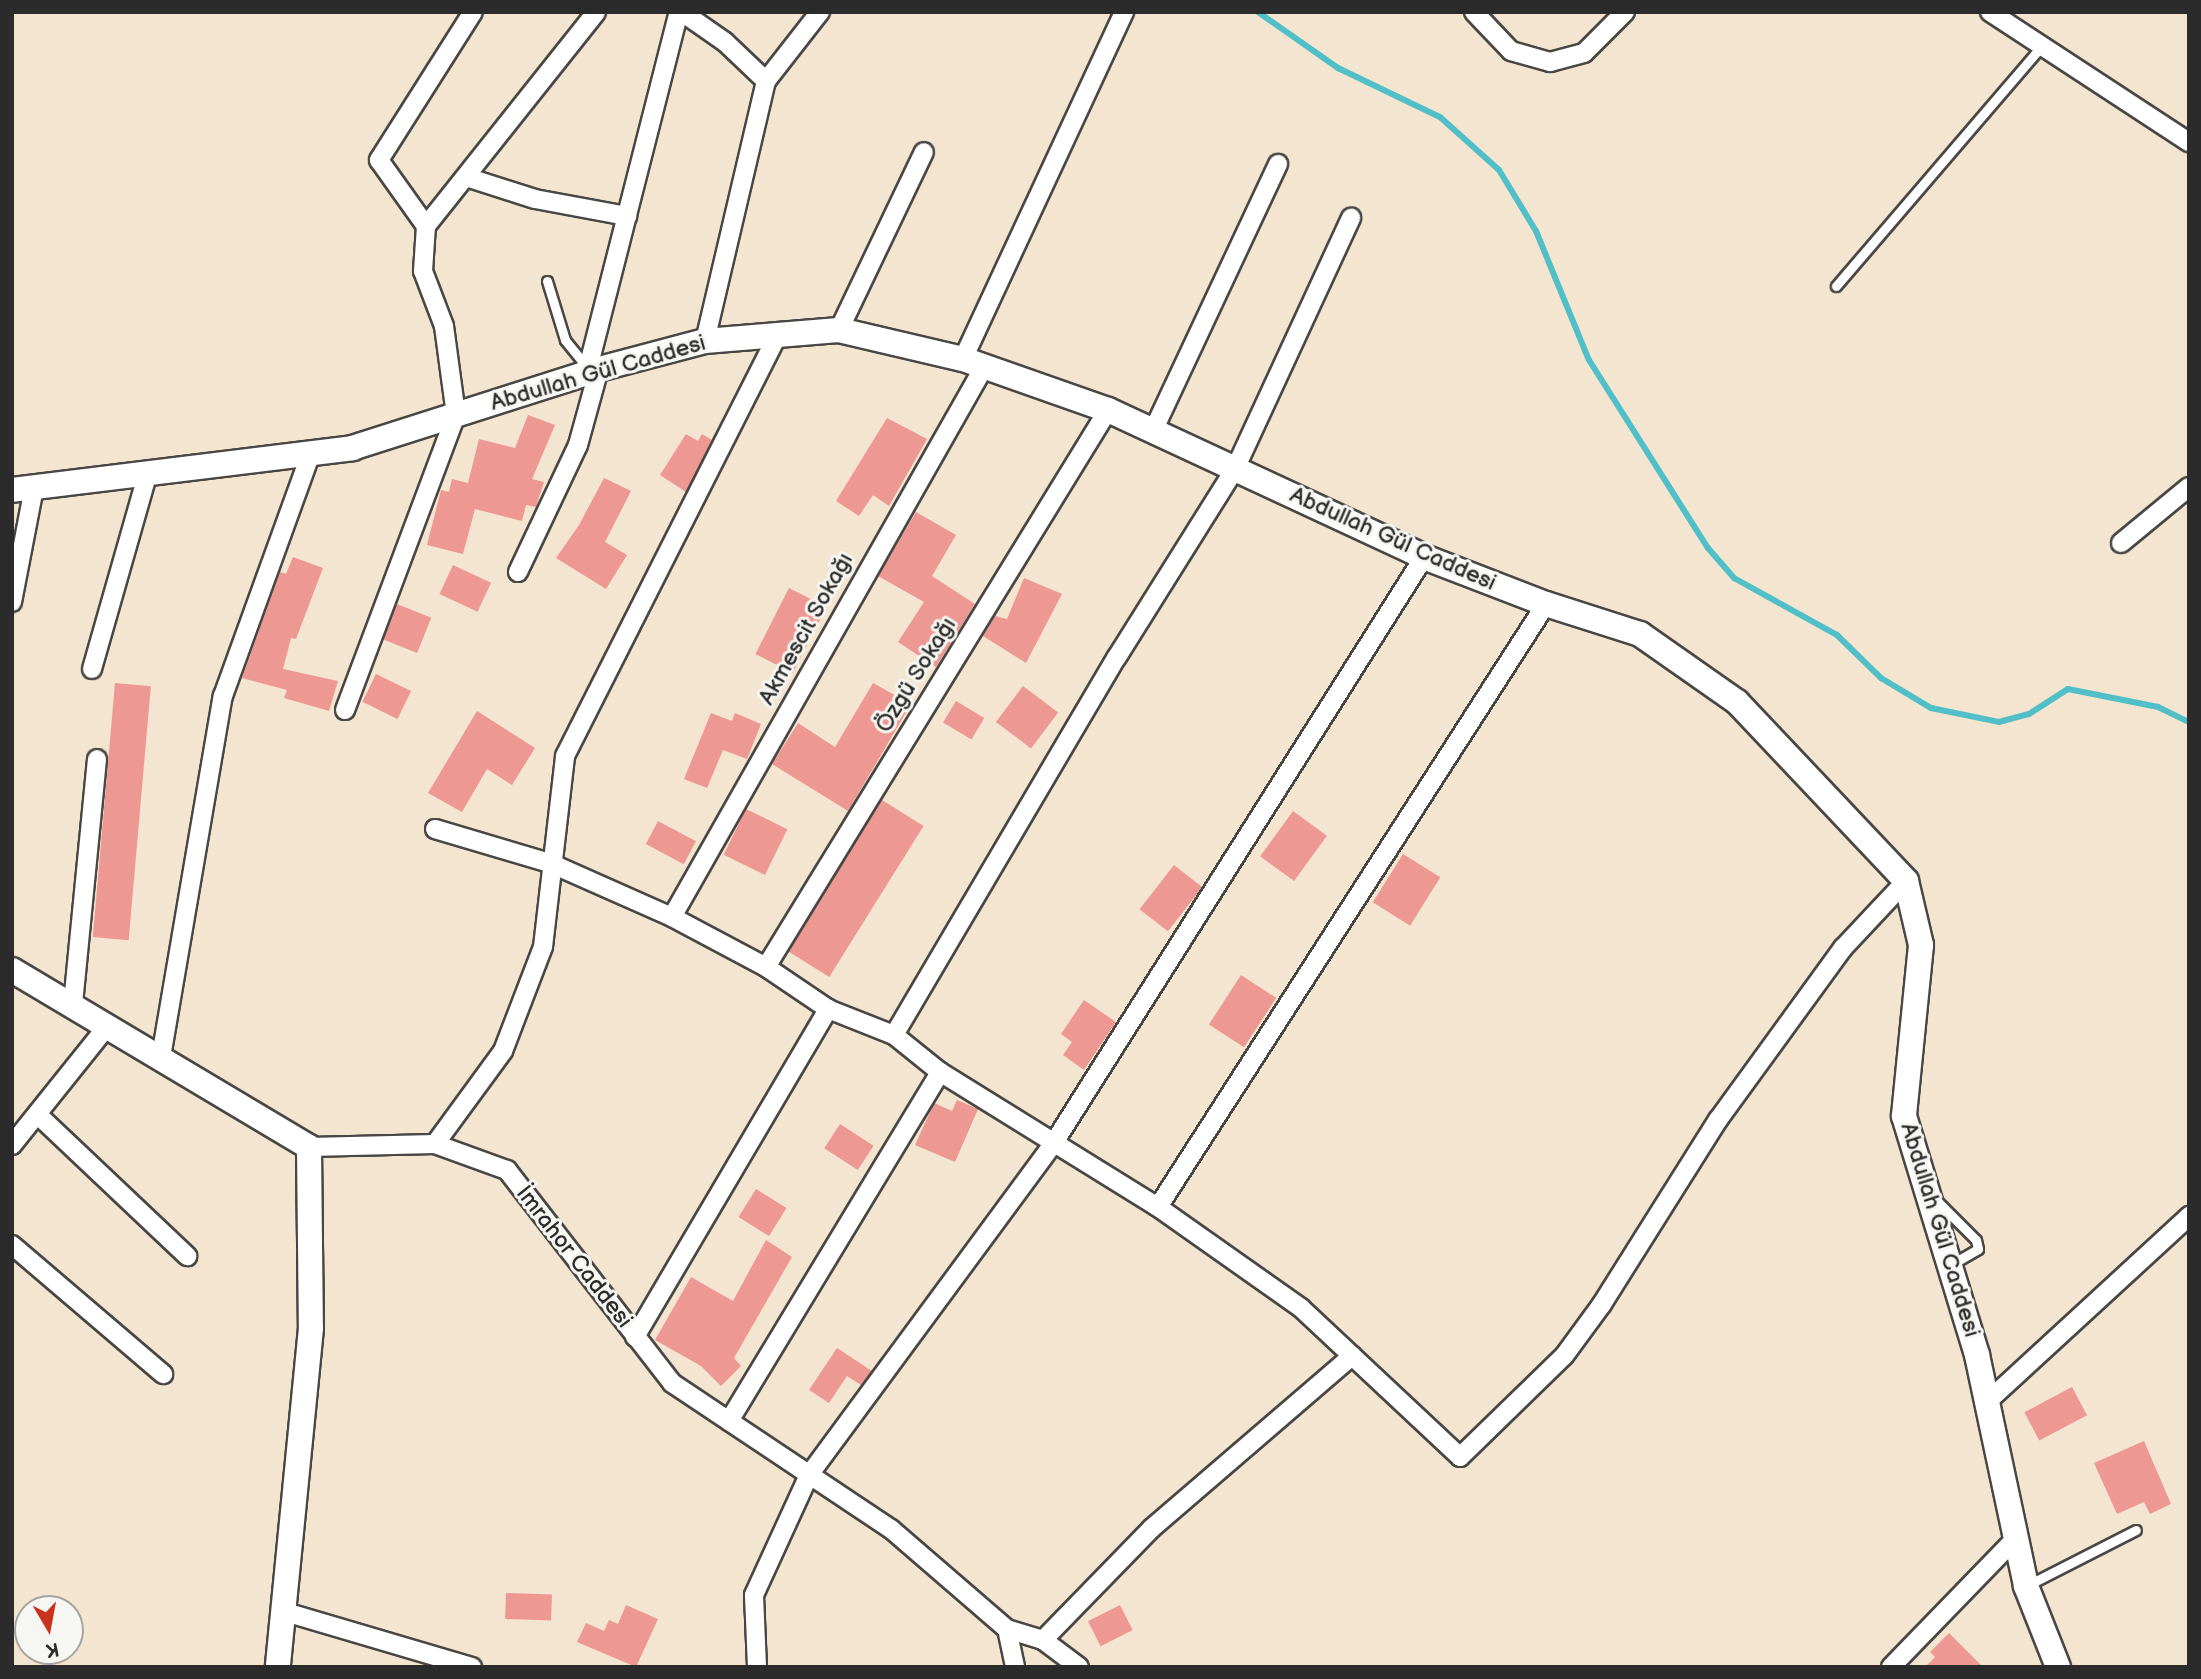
<!DOCTYPE html>
<html>
<head>
<meta charset="utf-8">
<style>
  body { margin:0 }
  #map { position:relative; width:2201px; height:1679px; overflow:hidden; background:#f3e5cf; font-family:"Balsamiq Sans",sans-serif }
  div>[style] { position:absolute }
  [style*='--x'] { left:calc(var(--x)*1px); top:calc(var(--y)*1px); width:calc(var(--w)*1px); rotate:calc(var(--a)*1deg) }
  .stream>* { height:6px; margin:-3px; padding:0 3px; transform-origin:3px; border-radius:3px; background:#51bfc7 }
  .building>* { inset:0; background:#ee9894; transform-origin:0 0 }
  .roads { filter:drop-shadow(2px 0 #494744) drop-shadow(-2px 0 #494744) drop-shadow(0 2px #494744) drop-shadow(0 -2px #494744) }
  .lane>* { height:9px; margin:-4.5px; padding:0 4.5px; transform-origin:4.5px; border-radius:4.5px; background:#fff }
  .street>* { height:18px; margin:-9px; padding:0 9px; transform-origin:9px; border-radius:9px; background:#fff }
  .secondary>* { height:24px; margin:-12px; padding:0 12px; transform-origin:12px; border-radius:12px; background:#fff }
  span { translate:-50% -50%; white-space:nowrap; text-align:center; line-height:1.15; -webkit-text-stroke:6px #f6f6f2; paint-order:stroke }
  .street-label { font-size:23px; color:#2b2b2b }
  .frame { position:absolute; inset:0; border:14px solid #2b2b2b; pointer-events:none }
  .north { position:absolute; left:14px; top:1595px; width:70px; height:70px; box-sizing:border-box; background:#f6f6f2; border:2px solid #a5a5a2; border-radius:50%; rotate:170deg; font-size:19px; font-weight:700; line-height:28px; text-align:center; color:#2b2b2b }
  .north::after { content:''; display:block; margin:auto; width:24px; height:32px; background:#c8321e; clip-path:polygon(50% 0,100% 100%,50% 72%,0 100%) }
</style>
</head>
<body>
<div id="map">
  <div class="stream">
    <div style="--x:1258;--y:12;--w:98;--a:35"></div>
    <div style="--x:1338;--y:68;--w:113;--a:25.7"></div>
    <div style="--x:1440;--y:117;--w:79;--a:41.9"></div>
    <div style="--x:1499;--y:170;--w:71;--a:58.8"></div>
    <div style="--x:1536;--y:231;--w:139;--a:67.7"></div>
    <div style="--x:1589;--y:360;--w:222;--a:57.7"></div>
    <div style="--x:1708;--y:548;--w:40;--a:49"></div>
    <div style="--x:1734;--y:578;--w:118;--a:29"></div>
    <div style="--x:1837;--y:635;--w:62;--a:44.3"></div>
    <div style="--x:1881;--y:678;--w:58;--a:31"></div>
    <div style="--x:1931;--y:708;--w:69;--a:11.6"></div>
    <div style="--x:1999;--y:722;--w:31;--a:-15"></div>
    <div style="--x:2029;--y:714;--w:46;--a:-32.7"></div>
    <div style="--x:2068;--y:689;--w:92;--a:11.3"></div>
    <div style="--x:2158;--y:707;--w:34;--a:26"></div>
  </div>
  <div class="building">
    <div style="clip-path:polygon(528px 415px,555px 425px,532px 479px,544px 482px,536px 507px,526px 505px,522px 521px,475px 509px,463px 554px,427px 545px,441px 490px,449px 492px,452px 479px,468px 483px,479px 439px,515px 448px)"></div>
    <div style="clip-path:polygon(887px 418px,927px 439px,889px 506px,873px 495px,859px 516px,836px 501px)"></div>
    <div style="clip-path:polygon(686px 434px,698px 441px,702px 434px,712px 440px,686px 492px,660px 475px)"></div>
    <div style="clip-path:polygon(604px 478px,631px 491px,605px 542px,627px 555px,606px 589px,556px 558px,579px 525px)"></div>
    <div style="clip-path:polygon(916px 512px,956px 535px,932px 576px,975px 604px,936px 667px,898px 642px,924px 602px,878px 576px)"></div>
    <div style="clip-path:polygon(293px 557px,323px 568px,296px 639px,291px 638px,283px 669px,338px 681px,329px 711px,284px 698px,287px 690px,242px 678px,280px 572px,286px 574px)"></div>
    <div style="left:453px;top:565px;width:42px;height:32px;rotate:25deg"></div>
    <div style="clip-path:polygon(1024px 578px,1062px 594px,1026px 663px,983px 636px,995px 616px,1007px 619px)"></div>
    <div style="left:789px;top:588px;width:42px;height:74px;rotate:27deg"></div>
    <div style="left:397px;top:604px;width:37px;height:38px;rotate:22deg"></div>
    <div style="left:376px;top:674px;width:39px;height:31px;rotate:26deg"></div>
    <div style="left:115px;top:683px;width:36px;height:255px;rotate:5deg"></div>
    <div style="clip-path:polygon(873px 683px,911px 704px,848px 811px,772px 764px,798px 723px,835px 747px)"></div>
    <div style="left:1023px;top:686px;width:44px;height:45px;rotate:37deg"></div>
    <div style="left:956px;top:701px;width:33px;height:25px;rotate:31deg"></div>
    <div style="clip-path:polygon(477px 711px,535px 748px,512px 785px,487px 769px,462px 812px,428px 793px)"></div>
    <div style="clip-path:polygon(711px 713px,732px 721px,735px 713px,761px 724px,747px 759px,723px 750px,707px 788px,684px 779px)"></div>
    <div style="left:882px;top:800px;width:49px;height:178px;rotate:32deg"></div>
    <div style="left:746px;top:809px;width:46px;height:51px;rotate:26deg"></div>
    <div style="left:1293px;top:811px;width:42px;height:56px;rotate:36deg"></div>
    <div style="left:658px;top:821px;width:43px;height:26px;rotate:28deg"></div>
    <div style="left:1403px;top:854px;width:44px;height:57px;rotate:32deg"></div>
    <div style="left:1174px;top:865px;width:36px;height:56px;rotate:38deg"></div>
    <div style="left:1241px;top:975px;width:42px;height:59px;rotate:33deg"></div>
    <div style="clip-path:polygon(1084px 1000px,1116px 1022px,1084px 1070px,1063px 1055px,1072px 1042px,1061px 1034px)"></div>
    <div style="clip-path:polygon(957px 1100px,978px 1109px,955px 1162px,915px 1145px,934px 1103px,952px 1111px)"></div>
    <div style="left:840px;top:1124px;width:40px;height:29px;rotate:33deg"></div>
    <div style="left:756px;top:1189px;width:36px;height:33px;rotate:32deg"></div>
    <div style="clip-path:polygon(766px 1240px,792px 1257px,734px 1358px,741px 1366px,721px 1386px,701px 1366px,655px 1340px,691px 1277px,733px 1301px)"></div>
    <div style="clip-path:polygon(837px 1348px,872px 1371px,861px 1385px,847px 1376px,829px 1403px,809px 1390px)"></div>
    <div style="left:2072px;top:1387px;width:32px;height:54px;rotate:62deg"></div>
    <div style="clip-path:polygon(2144px 1441px,2171px 1504px,2150px 1514px,2144px 1502px,2117px 1514px,2094px 1463px)"></div>
    <div style="left:506px;top:1593px;width:46px;height:26px;rotate:2deg"></div>
    <div style="clip-path:polygon(626px 1605px,658px 1619px,636px 1667px,577px 1642px,586px 1623px,604px 1631px,609px 1620px,618px 1624px)"></div>
    <div style="left:1120px;top:1605px;width:28px;height:36px;rotate:63deg"></div>
    <div style="clip-path:polygon(1949px 1633px,1983px 1667px,1925px 1667px,1935px 1657px,1930px 1652px)"></div>
  </div>
  <div class="roads">
    <div class="lane">
      <div style="--x:547;--y:281;--w:62;--a:73"></div>
      <div style="--x:565;--y:340;--w:33;--a:51"></div>
      <div style="--x:1836;--y:286;--w:316;--a:-49.4"></div>
      <div style="--x:1937;--y:1201;--w:55;--a:45"></div>
      <div style="--x:1976;--y:1240;--w:9;--a:77"></div>
      <div style="--x:1978;--y:1249;--w:32;--a:150"></div>
      <div style="--x:2028;--y:1585;--w:121;--a:-27"></div>
    </div>
    <div class="street">
      <div style="--x:682;--y:12;--w:52;--a:34.9"></div>
      <div style="--x:725;--y:42;--w:57;--a:43.6"></div>
      <div style="--x:1474;--y:12;--w:54;--a:46.5"></div>
      <div style="--x:1511;--y:51;--w:41;--a:15.8"></div>
      <div style="--x:1550;--y:62;--w:35;--a:-15"></div>
      <div style="--x:1584;--y:53;--w:58;--a:-45"></div>
      <div style="--x:1990;--y:12;--w:238;--a:33.2"></div>
      <div style="--x:466;--y:177;--w:72;--a:17.7"></div>
      <div style="--x:535;--y:199;--w:94;--a:10.5"></div>
      <div style="--x:426;--y:226;--w:81;--a:-125.5"></div>
      <div style="--x:379;--y:160;--w:175;--a:-57.6"></div>
      <div style="--x:839;--y:330;--w:197;--a:-64.5"></div>
      <div style="--x:705;--y:341;--w:267;--a:-76.8"></div>
      <div style="--x:766;--y:81;--w:88;--a:-52"></div>
      <div style="--x:963;--y:359;--w:383;--a:-65.1"></div>
      <div style="--x:587;--y:372;--w:372;--a:-75.7"></div>
      <div style="--x:1153;--y:431;--w:295;--a:-64.9"></div>
      <div style="--x:2121;--y:543;--w:88;--a:-39.5"></div>
      <div style="--x:518;--y:572;--w:140;--a:-64.7"></div>
      <div style="--x:578;--y:445;--w:79;--a:-74.6"></div>
      <div style="--x:12;--y:602;--w:116;--a:-79.1"></div>
      <div style="--x:92;--y:669;--w:204;--a:-74.1"></div>
      <div style="--x:345;--y:710;--w:315;--a:-69.4"></div>
      <div style="--x:456;--y:415;--w:90;--a:-97.7"></div>
      <div style="--x:444;--y:326;--w:59;--a:-110.9"></div>
      <div style="--x:423;--y:271;--w:45;--a:-86.2"></div>
      <div style="--x:426;--y:226;--w:273;--a:-51.5"></div>
      <div style="--x:435;--y:829;--w:120;--a:16.5"></div>
      <div style="--x:550;--y:863;--w:133;--a:23.9"></div>
      <div style="--x:672;--y:917;--w:106;--a:28"></div>
      <div style="--x:766;--y:967;--w:75;--a:34.1"></div>
      <div style="--x:828;--y:1009;--w:71;--a:21.5"></div>
      <div style="--x:894;--y:1035;--w:59;--a:38.8"></div>
      <div style="--x:940;--y:1072;--w:256;--a:31.8"></div>
      <div style="--x:1158;--y:1207;--w:175;--a:35.2"></div>
      <div style="--x:1301;--y:1308;--w:218;--a:43.1"></div>
      <div style="--x:1460;--y:1457;--w:145;--a:-44.2"></div>
      <div style="--x:1564;--y:1356;--w:64;--a:-53.8"></div>
      <div style="--x:1602;--y:1304;--w:218;--a:-57.8"></div>
      <div style="--x:1718;--y:1120;--w:213;--a:-54"></div>
      <div style="--x:1843;--y:948;--w:92;--a:-46.8"></div>
      <div style="--x:672;--y:917;--w:632;--a:-60.43"></div>
      <div style="--x:766;--y:967;--w:654;--a:-58.45"></div>
      <div style="--x:73;--y:1004;--w:246;--a:-84.4"></div>
      <div style="--x:894;--y:1035;--w:439;--a:-59.5"></div>
      <div style="--x:1117;--y:657;--w:222;--a:-57.9"></div>
      <div style="--x:1235;--y:469;--w:277;--a:-65.2"></div>
      <div style="--x:161;--y:1057;--w:366;--a:-80.3"></div>
      <div style="--x:223;--y:696;--w:258;--a:-70.1"></div>
      <div style="--x:37;--y:1114;--w:207;--a:43.4"></div>
      <div style="--x:435;--y:1144;--w:115;--a:-53.8"></div>
      <div style="--x:503;--y:1051;--w:111;--a:-69"></div>
      <div style="--x:543;--y:947;--w:192;--a:-83.4"></div>
      <div style="--x:565;--y:756;--w:475;--a:-63.2"></div>
      <div style="--x:12;--y:1145;--w:154;--a:-51.3"></div>
      <div style="--x:309;--y:1147;--w:126;--a:-1.4"></div>
      <div style="--x:435;--y:1144;--w:77;--a:19.9"></div>
      <div style="--x:507;--y:1170;--w:269;--a:52.2"></div>
      <div style="--x:672;--y:1383;--w:263;--a:33.7"></div>
      <div style="--x:891;--y:1529;--w:153;--a:40.8"></div>
      <div style="--x:1007;--y:1629;--w:38;--a:17"></div>
      <div style="--x:1043;--y:1640;--w:45;--a:36.9"></div>
      <div style="--x:1158;--y:1207;--w:717;--a:-57.24"></div>
      <div style="--x:12;--y:1245;--w:199;--a:40.5"></div>
      <div style="--x:635;--y:1337;--w:381;--a:-59.5"></div>
      <div style="--x:1987;--y:1402;--w:275;--a:-42.6"></div>
      <div style="--x:729;--y:1421;--w:408;--a:-58.8"></div>
      <div style="--x:285;--y:1612;--w:195;--a:16.4"></div>
      <div style="--x:1007;--y:1629;--w:39;--a:78"></div>
      <div style="--x:1043;--y:1640;--w:156;--a:-45.8"></div>
      <div style="--x:1152;--y:1528;--w:264;--a:-40.7"></div>
      <div style="--x:757;--y:1667;--w:72;--a:-92.4"></div>
      <div style="--x:754;--y:1595;--w:132;--a:-65.4"></div>
      <div style="--x:809;--y:1475;--w:415;--a:-53.6"></div>
      <div style="--x:1055;--y:1141;--w:691;--a:-57.71"></div>
      <div style="--x:1891;--y:1667;--w:180;--a:-45.9"></div>
    </div>
    <div class="secondary">
      <div style="--x:12;--y:490;--w:343;--a:-7"></div>
      <div style="--x:352;--y:448;--w:259;--a:-17.7"></div>
      <div style="--x:599;--y:369;--w:110;--a:-14.8"></div>
      <div style="--x:705;--y:341;--w:134;--a:-4.7"></div>
      <div style="--x:839;--y:330;--w:127;--a:13.2"></div>
      <div style="--x:963;--y:359;--w:154;--a:19.4"></div>
      <div style="--x:1108;--y:410;--w:349;--a:24.9"></div>
      <div style="--x:1424;--y:557;--w:131;--a:21.1"></div>
      <div style="--x:1546;--y:604;--w:99;--a:17.7"></div>
      <div style="--x:1640;--y:634;--w:118;--a:35"></div>
      <div style="--x:1737;--y:702;--w:246;--a:46.6"></div>
      <div style="--x:1906;--y:881;--w:66;--a:76.8"></div>
      <div style="--x:1921;--y:945;--w:172;--a:95.7"></div>
      <div style="--x:1904;--y:1116;--w:250;--a:73"></div>
      <div style="--x:1977;--y:1355;--w:236;--a:78"></div>
      <div style="--x:2026;--y:1586;--w:87;--a:68.4"></div>
      <div style="--x:12;--y:970;--w:346;--a:30.8"></div>
      <div style="--x:309;--y:1147;--w:181;--a:89.4"></div>
      <div style="--x:311;--y:1328;--w:341;--a:95.6"></div>
    </div>
  </div>
  <div class="street-label">
    <span style="left:598px;top:373px;rotate:-16deg">Abdullah Gül Caddesi</span>
    <span style="left:1393px;top:539px;rotate:24deg">Abdullah Gül Caddesi</span>
    <span style="left:806px;top:629px;rotate:-61deg">Akmescit Sokağı</span>
    <span style="left:916px;top:675px;rotate:-58deg">Özgü Sokağı</span>
    <span style="left:1940px;top:1230px;rotate:73deg">Abdullah Gül Caddesi</span>
    <span style="left:574px;top:1257px;rotate:52deg">İmrahor Caddesi</span>
  </div>
  <div class="frame"></div>
  <div class="north">K</div>
</div>
</body>
</html>
